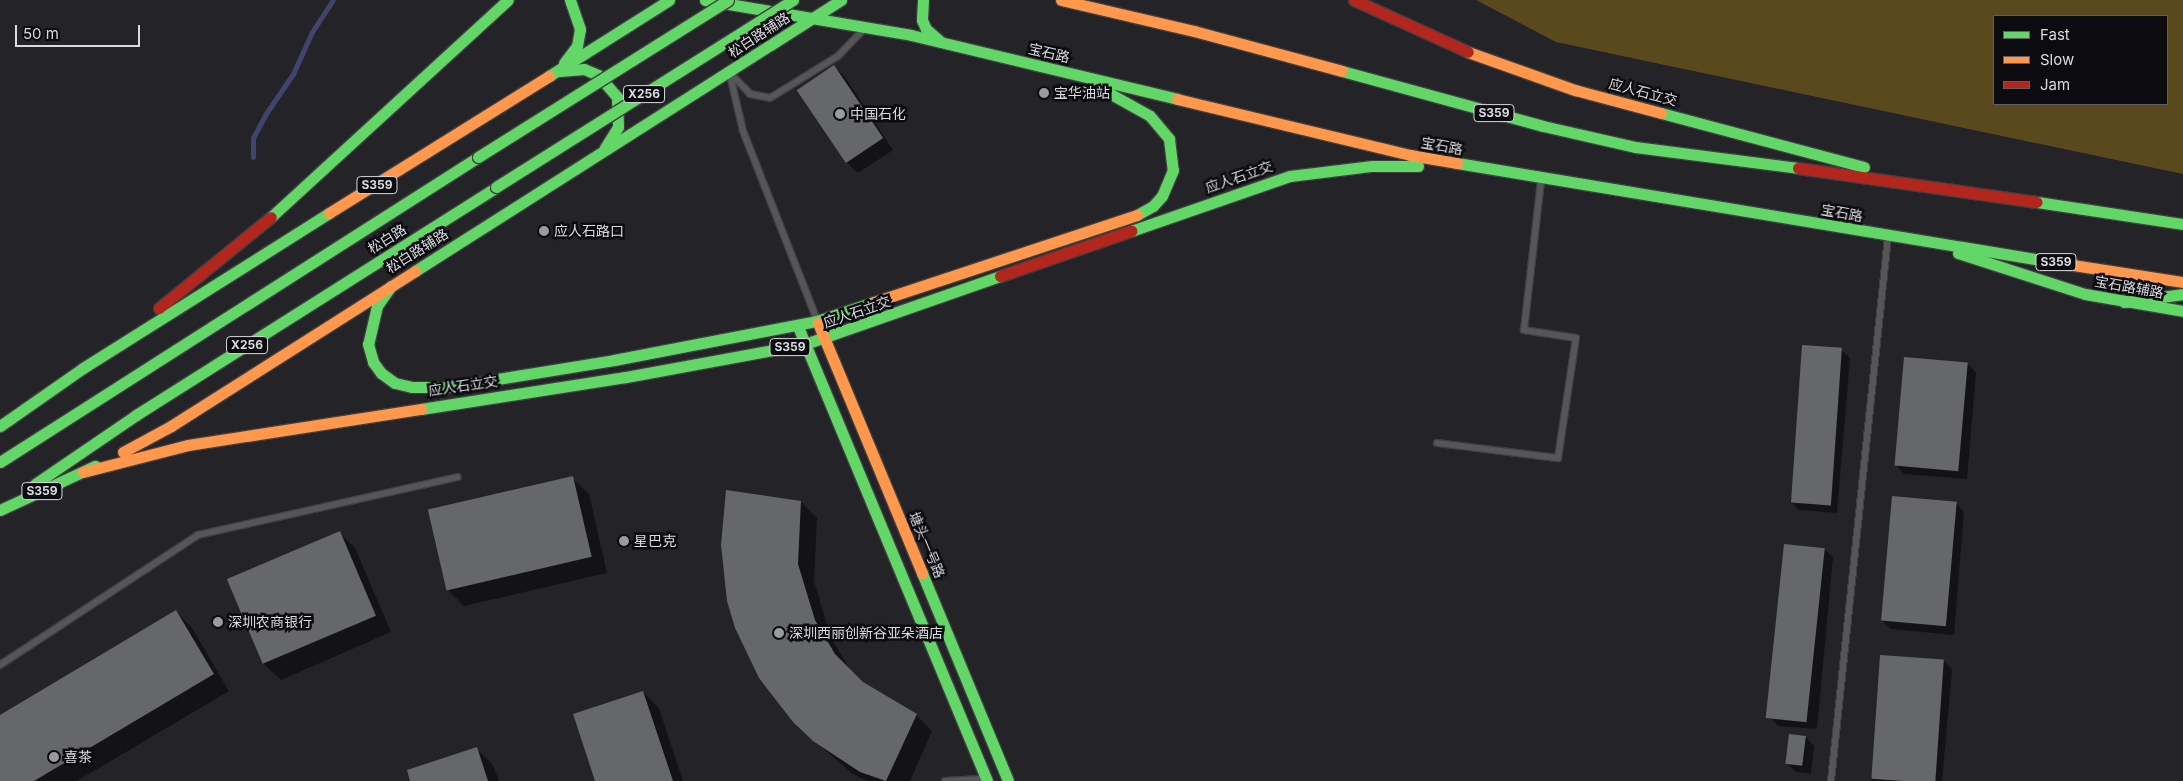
<!DOCTYPE html>
<html>
<head>
<meta charset="utf-8">
<style>
  body { margin:0 }
  #map { position:relative; width:2183px; height:781px; overflow:hidden; background:#242428; font-family:Inter,"Noto Sans SC",sans-serif }
  div>[style] { position:absolute }
  [style*='--x'] { left:calc(var(--x)*1px); top:calc(var(--y)*1px); width:calc(var(--w)*1px); rotate:calc(var(--a)*1deg) }
  .forest>* { inset:0; background:#5a491d }
  .shadow>* { inset:0; background:#0007 }
  .stream>* { height:5px; margin:-2.5px; padding:0 2.5px; transform-origin:2.5px; border-radius:2.5px; background:#41456d }
  .building>* { inset:0; background:#66676a; transform-origin:0 0 }
  .roads { filter:drop-shadow(1px 0 #3f3f42) drop-shadow(-1px 0 #3f3f42) drop-shadow(0 1px #3f3f42) drop-shadow(0 -1px #3f3f42) }
  .lane>* { height:6px; margin:-3px; padding:0 3px; transform-origin:3px; border-radius:3px; background:#565659 }
  .fast>* { height:11px; margin:-5.5px; padding:0 5.5px; transform-origin:5.5px; border-radius:5.5px; background:#63d668 }
  .slow>* { height:11px; margin:-5.5px; padding:0 5.5px; transform-origin:5.5px; border-radius:5.5px; background:#ff974d }
  .jam>* { height:11px; margin:-5.5px; padding:0 5.5px; transform-origin:5.5px; border-radius:5.5px; background:#b3261e }
  .bridges { filter:drop-shadow(1px 0 #3f3f42) drop-shadow(-1px 0 #3f3f42) drop-shadow(0 1px #3f3f42) drop-shadow(0 -1px #3f3f42) }
  .fast-bridge>* { height:11px; margin:-5.5px; padding:0 5.5px; transform-origin:5.5px; border-radius:5.5px; background:#63d668 }
  .dots>* { width:14px; height:14px; translate:-50% -50%; box-sizing:border-box; border:2px solid #0c0c10; border-radius:50% }
  span { translate:-50% -50%; white-space:nowrap; text-align:center; line-height:1.15; -webkit-text-stroke:5px #0c0c10; paint-order:stroke }
  .shield-label span { padding:1px 4px; background:#0c0c10; border:1px solid; border-radius:4px; -webkit-text-stroke-width:0 }
  .shield-label { font-size:12px; color:#dadbe0; font-weight:700 }
  .street-label { font-size:14px; color:#dadbe0 }
  .poi-label { font-size:14px; color:#dadbe0 }
  .left { translate:0 -50%; text-align:left }
  .legend { position:absolute; left:1993px; top:15px; width:175px; height:90px; box-sizing:border-box; background:#0c0c10; border:1px solid #5e5f63; margin:0; padding:6px 9px; list-style:none; font-size:15px; color:#dadbe0 }
  .legend li { display:flex; align-items:center; gap:10px; height:25px }
  .legend b { width:25px; border:1px solid #5e5f63 }
  .scale { position:absolute; left:15px; top:25px; width:125px; height:22px; box-sizing:border-box; border:2px solid #dadbe0; border-top:0; padding-left:6px; font-size:15px; line-height:18px; white-space:nowrap; color:#dadbe0; -webkit-text-stroke:4px #0c0c10; paint-order:stroke }
</style>
</head>
<body>
<div id="map">
  <div class="forest">
    <div style="clip-path:polygon(evenodd,1476px 0,2183px 0,2183px 174px,1556px 42px,1476px 0,1994px 16px,2167px 16px,2167px 104px,1994px 104px,1994px 16px)"></div>
  </div>
  <div class="shadow">
    <div style="clip-path:polygon(834px 66px,845px 77px,893px 150px,858px 173px,846px 162px)"></div>
    <div style="clip-path:polygon(1841px 350px,1850px 358px,1837px 513px,1799px 510px,1790px 501px)"></div>
    <div style="clip-path:polygon(1968px 364px,1976px 373px,1967px 479px,1904px 474px,1896px 465px)"></div>
    <div style="clip-path:polygon(572px 478px,589px 494px,607px 573px,464px 606px,448px 590px)"></div>
    <div style="clip-path:polygon(801px 502px,817px 518px,814px 581px,831px 638px,851px 671px,863px 684px,916px 715px,932px 731px,910px 781px,867px 781px,853px 774px,811px 738px,760px 677px)"></div>
    <div style="clip-path:polygon(1956px 503px,1964px 512px,1954px 635px,1891px 629px,1882px 621px)"></div>
    <div style="clip-path:polygon(339px 532px,355px 548px,391px 632px,281px 680px,264px 664px,229px 579px)"></div>
    <div style="clip-path:polygon(1824px 549px,1833px 557px,1817px 729px,1778px 726px,1770px 717px)"></div>
    <div style="clip-path:polygon(176px 611px,192px 628px,229px 691px,77px 781px,0 781px,0 716px)"></div>
    <div style="clip-path:polygon(1944px 661px,1952px 670px,1942px 781px,1872px 781px,1870px 779px)"></div>
    <div style="clip-path:polygon(643px 692px,659px 708px,683px 781px,596px 781px)"></div>
    <div style="clip-path:polygon(1806px 737px,1814px 746px,1811px 774px,1796px 772px,1787px 764px)"></div>
    <div style="clip-path:polygon(477px 749px,493px 765px,499px 781px,411px 781px)"></div>
  </div>
  <div class="stream">
    <div style="--x:253;--y:157;--w:19;--a:-90"></div>
    <div style="--x:253;--y:138;--w:26;--a:-62"></div>
    <div style="--x:265;--y:115;--w:50;--a:-55.7"></div>
    <div style="--x:293;--y:74;--w:46;--a:-65.7"></div>
    <div style="--x:312;--y:32;--w:38;--a:-57"></div>
  </div>
  <div class="building">
    <div style="left:834px;top:65px;width:88px;height:45px;rotate:56deg"></div>
    <div style="left:1802px;top:345px;width:40px;height:158px;rotate:4deg"></div>
    <div style="left:1904px;top:357px;width:64px;height:109px;rotate:5deg"></div>
    <div style="left:573px;top:476px;width:83px;height:149px;rotate:77deg"></div>
    <div style="clip-path:polygon(726px 490px,801px 501px,798px 564px,815px 620px,835px 654px,863px 682px,917px 714px,886px 781px,860px 772px,813px 741px,793px 722px,759px 678px,735px 628px,727px 601px,721px 545px)"></div>
    <div style="left:1892px;top:496px;width:65px;height:125px;rotate:5deg"></div>
    <div style="left:340px;top:531px;width:92px;height:123px;rotate:67deg"></div>
    <div style="left:1784px;top:544px;width:41px;height:175px;rotate:6deg"></div>
    <div style="clip-path:polygon(176px 610px,214px 674px,34px 781px,0 781px,0 715px)"></div>
    <div style="left:1880px;top:655px;width:64px;height:124px;rotate:4deg"></div>
    <div style="clip-path:polygon(643px 691px,673px 781px,595px 781px,573px 714px)"></div>
    <div style="left:1789px;top:734px;width:17px;height:30px;rotate:7deg"></div>
    <div style="clip-path:polygon(477px 747px,488px 781px,410px 781px,407px 770px)"></div>
  </div>
  <div class="roads">
    <div class="lane">
      <div style="--x:730;--y:73;--w:29;--a:46"></div>
      <div style="--x:750;--y:94;--w:20;--a:11"></div>
      <div style="--x:770;--y:98;--w:80;--a:-31.7"></div>
      <div style="--x:838;--y:56;--w:35;--a:-46"></div>
      <div style="--x:730;--y:75;--w:57;--a:76.9"></div>
      <div style="--x:743;--y:131;--w:203;--a:68.6"></div>
      <div style="--x:1437;--y:443;--w:122;--a:7.1"></div>
      <div style="--x:1558;--y:458;--w:121;--a:-81.5"></div>
      <div style="--x:1576;--y:338;--w:53;--a:-171.3"></div>
      <div style="--x:1524;--y:330;--w:150;--a:-83.5"></div>
      <div style="--x:0;--y:665;--w:237;--a:-33.3"></div>
      <div style="--x:198;--y:535;--w:266;--a:-12.6"></div>
      <div style="--x:945;--y:781;--w:38;--a:-3"></div>
      <div style="--x:1831;--y:781;--w:547;--a:-84.02"></div>
    </div>
    <div class="fast">
      <div style="--x:705;--y:0;--w:209;--a:9.6"></div>
      <div style="--x:911;--y:35;--w:274;--a:13.5"></div>
      <div style="--x:923;--y:0;--w:20;--a:93"></div>
      <div style="--x:922;--y:20;--w:10;--a:66"></div>
      <div style="--x:926;--y:29;--w:20;--a:41"></div>
      <div style="--x:564;--y:63;--w:21;--a:-53"></div>
      <div style="--x:577;--y:46;--w:17;--a:-80"></div>
      <div style="--x:580;--y:29;--w:31;--a:-109"></div>
      <div style="--x:560;--y:71;--w:24;--a:-5"></div>
      <div style="--x:584;--y:69;--w:15;--a:23"></div>
      <div style="--x:598;--y:75;--w:29;--a:49"></div>
      <div style="--x:617;--y:97;--w:30;--a:88"></div>
      <div style="--x:618;--y:127;--w:25;--a:122"></div>
      <div style="--x:1342;--y:71;--w:208;--a:15.3"></div>
      <div style="--x:1543;--y:126;--w:94;--a:12.9"></div>
      <div style="--x:1635;--y:147;--w:164;--a:7.3"></div>
      <div style="--x:549;--y:76;--w:142;--a:-32.3"></div>
      <div style="--x:1100;--y:88;--w:57;--a:29.2"></div>
      <div style="--x:1150;--y:116;--w:30;--a:50"></div>
      <div style="--x:1169;--y:139;--w:31;--a:83"></div>
      <div style="--x:1173;--y:170;--w:28;--a:113"></div>
      <div style="--x:1162;--y:196;--w:13;--a:132"></div>
      <div style="--x:1153;--y:206;--w:18;--a:151"></div>
      <div style="--x:1661;--y:113;--w:210;--a:14.9"></div>
      <div style="--x:1457;--y:163;--w:598;--a:9.43"></div>
      <div style="--x:2037;--y:202;--w:148;--a:8.6"></div>
      <div style="--x:271;--y:217;--w:321;--a:-42.5"></div>
      <div style="--x:1131;--y:231;--w:168;--a:-19.1"></div>
      <div style="--x:1290;--y:176;--w:83;--a:-7"></div>
      <div style="--x:1372;--y:166;--w:46;--a:0"></div>
      <div style="--x:1958;--y:253;--w:133;--a:17.9"></div>
      <div style="--x:2085;--y:294;--w:99;--a:9.8"></div>
      <div style="--x:415;--y:271;--w:505;--a:-32.46"></div>
      <div style="--x:391;--y:286;--w:24;--a:125"></div>
      <div style="--x:377;--y:306;--w:39;--a:103"></div>
      <div style="--x:368;--y:344;--w:19;--a:74"></div>
      <div style="--x:373;--y:362;--w:14;--a:54"></div>
      <div style="--x:381;--y:373;--w:17;--a:36"></div>
      <div style="--x:395;--y:383;--w:17;--a:13"></div>
      <div style="--x:412;--y:387;--w:36;--a:0"></div>
      <div style="--x:448;--y:387;--w:168;--a:-9.2"></div>
      <div style="--x:614;--y:360;--w:207;--a:-10.9"></div>
      <div style="--x:817;--y:321;--w:60;--a:-18.4"></div>
      <div style="--x:2124;--y:302;--w:60;--a:-7.7"></div>
      <div style="--x:799;--y:329;--w:490;--a:67.4"></div>
      <div style="--x:421;--y:409;--w:207;--a:-8.9"></div>
      <div style="--x:626;--y:377;--w:182;--a:-10.4"></div>
      <div style="--x:805;--y:344;--w:207;--a:-19.2"></div>
      <div style="--x:0;--y:426;--w:101;--a:-34.9"></div>
      <div style="--x:83;--y:368;--w:291;--a:-32.2"></div>
      <div style="--x:0;--y:462;--w:567;--a:-32.54"></div>
      <div style="--x:35;--y:484;--w:122;--a:-34.3"></div>
      <div style="--x:136;--y:415;--w:426;--a:-32.3"></div>
      <div style="--x:0;--y:510;--w:105;--a:-24.9"></div>
      <div style="--x:922;--y:573;--w:225;--a:67.5"></div>
    </div>
    <div class="slow">
      <div style="--x:1061;--y:0;--w:137;--a:13.1"></div>
      <div style="--x:1194;--y:31;--w:153;--a:15.1"></div>
      <div style="--x:1468;--y:52;--w:114;--a:19.6"></div>
      <div style="--x:1575;--y:90;--w:89;--a:15"></div>
      <div style="--x:1177;--y:99;--w:240;--a:13.5"></div>
      <div style="--x:1410;--y:155;--w:48;--a:9.7"></div>
      <div style="--x:329;--y:213;--w:259;--a:-31.9"></div>
      <div style="--x:2047;--y:261;--w:138;--a:8.8"></div>
      <div style="--x:874;--y:302;--w:277;--a:-18.3"></div>
      <div style="--x:818;--y:323;--w:271;--a:67.4"></div>
      <div style="--x:123;--y:452;--w:55;--a:-28.4"></div>
      <div style="--x:171;--y:426;--w:289;--a:-32.4"></div>
      <div style="--x:83;--y:472;--w:108;--a:-14.4"></div>
      <div style="--x:188;--y:445;--w:236;--a:-8.8"></div>
    </div>
    <div class="jam">
      <div style="--x:1354;--y:0;--w:125;--a:24.5"></div>
      <div style="--x:1798;--y:168;--w:241;--a:8.1"></div>
      <div style="--x:1000;--y:276;--w:139;--a:-19"></div>
      <div style="--x:159;--y:308;--w:144;--a:-39.1"></div>
    </div>
  </div>
  <div class="bridges">
    <div class="fast-bridge">
      <div style="--x:478;--y:157;--w:295;--a:-32.1"></div>
      <div style="--x:496;--y:187;--w:351;--a:-32.2"></div>
    </div>
  </div>
  <div class="dots">
    <div style="left:1044px;top:93px;background:#9a9ba0"></div>
    <div style="left:840px;top:114px;background:#9a9ba0"></div>
    <div style="left:544px;top:231px;background:#9a9ba0"></div>
    <div style="left:624px;top:541px;background:#9a9ba0"></div>
    <div style="left:218px;top:622px;background:#9a9ba0"></div>
    <div style="left:779px;top:633px;background:#9a9ba0"></div>
    <div style="left:54px;top:757px;background:#9a9ba0"></div>
  </div>
  <div class="shield-label">
    <span style="left:644px;top:94px">X256</span>
    <span style="left:1494px;top:113px">S359</span>
    <span style="left:377px;top:185px">S359</span>
    <span style="left:2056px;top:262px">S359</span>
    <span style="left:247px;top:345px">X256</span>
    <span style="left:790px;top:347px">S359</span>
    <span style="left:42px;top:491px">S359</span>
  </div>
  <div class="street-label">
    <span style="left:759px;top:35px;rotate:-33deg">松白路辅路</span>
    <span style="left:1049px;top:53px;rotate:13deg">宝石路</span>
    <span style="left:1643px;top:92px;rotate:15deg">应人石立交</span>
    <span style="left:1442px;top:146px;rotate:10deg">宝石路</span>
    <span style="left:1239px;top:177px;rotate:-19deg">应人石立交</span>
    <span style="left:1842px;top:213px;rotate:10deg">宝石路</span>
    <span style="left:387px;top:239px;rotate:-32deg">松白路</span>
    <span style="left:417px;top:251px;rotate:-32deg">松白路辅路</span>
    <span style="left:2129px;top:287px;rotate:10deg">宝石路辅路</span>
    <span style="left:857px;top:312px;rotate:-19deg">应人石立交</span>
    <span style="left:463px;top:386px;rotate:-8deg">应人石立交</span>
    <span style="left:927px;top:545px;rotate:67deg">塘头一号路</span>
  </div>
  <div class="poi-label">
    <span class="left" style="left:1054px;top:93px">宝华油站</span>
    <span class="left" style="left:850px;top:114px">中国石化</span>
    <span class="left" style="left:554px;top:231px">应人石路口</span>
    <span class="left" style="left:634px;top:541px">星巴克</span>
    <span class="left" style="left:228px;top:622px">深圳农商银行</span>
    <span class="left" style="left:789px;top:633px">深圳西丽创新谷亚朵酒店</span>
    <span class="left" style="left:64px;top:757px">喜茶</span>
  </div>
  <ul class="legend">
  <li><b style="height:6px;background:#63d668"></b>Fast</li>
  <li><b style="height:6px;background:#ff974d"></b>Slow</li>
  <li><b style="height:6px;background:#b3261e"></b>Jam</li>
  </ul>
  <div class="scale">50 m</div>
</div>
</body>
</html>
